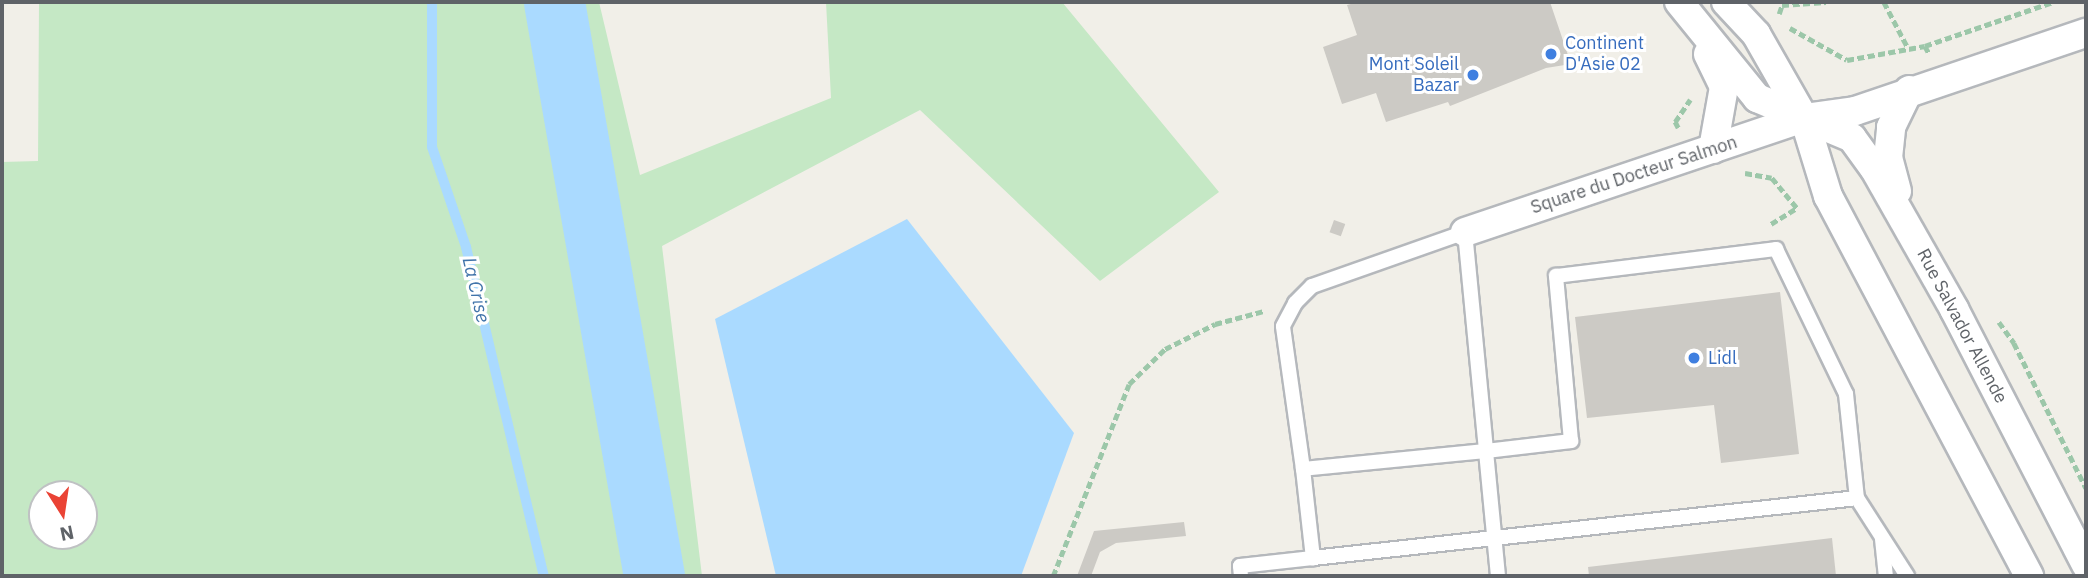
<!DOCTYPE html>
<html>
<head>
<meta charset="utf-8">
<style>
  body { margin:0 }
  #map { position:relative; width:2088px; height:578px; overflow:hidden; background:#f1efe8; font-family:"IBM Plex Sans",sans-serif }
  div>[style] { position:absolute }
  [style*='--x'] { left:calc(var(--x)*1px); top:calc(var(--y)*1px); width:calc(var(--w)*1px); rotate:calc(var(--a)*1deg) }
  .green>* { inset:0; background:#c5e8c5 }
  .water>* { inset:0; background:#aadaff }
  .stream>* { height:10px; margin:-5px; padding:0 5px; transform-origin:5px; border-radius:5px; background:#aadaff }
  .river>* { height:61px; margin:-30.5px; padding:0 30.5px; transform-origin:30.5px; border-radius:30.5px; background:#aadaff }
  .building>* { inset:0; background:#cccac5; transform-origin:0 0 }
  .path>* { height:4.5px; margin-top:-2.25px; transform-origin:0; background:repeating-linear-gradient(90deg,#9cc7a9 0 7px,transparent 0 10.5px) }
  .roads { filter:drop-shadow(2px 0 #b5b8bc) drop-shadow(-2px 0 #b5b8bc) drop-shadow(0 2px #b5b8bc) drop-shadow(0 -2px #b5b8bc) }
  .service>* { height:14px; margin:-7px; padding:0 7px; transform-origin:7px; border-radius:7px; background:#fff }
  .minor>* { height:28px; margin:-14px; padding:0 14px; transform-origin:14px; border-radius:14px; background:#fff }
  .dots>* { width:19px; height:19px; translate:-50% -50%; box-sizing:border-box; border:4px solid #fff; border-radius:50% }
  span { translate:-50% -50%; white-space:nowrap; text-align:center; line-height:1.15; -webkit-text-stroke:6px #fff; paint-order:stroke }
  .shop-label { font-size:18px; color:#366cbe }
  .left { translate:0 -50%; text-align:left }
  .right { translate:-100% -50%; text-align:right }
  .street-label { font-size:18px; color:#5f6368 }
  .water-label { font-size:19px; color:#4174aa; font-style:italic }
  .frame { position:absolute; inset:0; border:4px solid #5f6368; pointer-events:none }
  .north { position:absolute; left:28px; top:480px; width:70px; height:70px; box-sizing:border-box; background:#fff; border:2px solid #bfc1c3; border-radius:50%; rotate:168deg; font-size:19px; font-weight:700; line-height:28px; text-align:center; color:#5f6368 }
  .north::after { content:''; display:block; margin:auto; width:24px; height:32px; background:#ea4335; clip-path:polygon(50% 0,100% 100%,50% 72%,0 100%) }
</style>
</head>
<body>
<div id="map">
  <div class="green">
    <div style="clip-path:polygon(evenodd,39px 2px,599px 2px,640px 175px,831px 98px,826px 2px,1062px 2px,1219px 192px,1100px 281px,920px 110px,662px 246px,702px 576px,2px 576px,2px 162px,38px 161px,39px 2px,42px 494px,84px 494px,84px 536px,42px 536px,42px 494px)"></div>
  </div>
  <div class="water">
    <div style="clip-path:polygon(907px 219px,1074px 433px,1021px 576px,776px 576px,715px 319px)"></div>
  </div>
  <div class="stream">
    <div style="--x:432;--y:2;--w:145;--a:90"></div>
    <div style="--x:432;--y:147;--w:106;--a:71.2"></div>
    <div style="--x:466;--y:247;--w:338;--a:76.7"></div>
  </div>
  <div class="river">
    <div style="--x:554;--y:2;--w:583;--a:80.12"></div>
  </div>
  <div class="building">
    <div style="clip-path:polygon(1358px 2px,1550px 2px,1571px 64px,1546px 68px,1450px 106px,1448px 102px,1386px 122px,1376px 93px,1342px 104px,1323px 47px,1357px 35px,1347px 5px)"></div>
    <div style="left:1334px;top:220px;width:12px;height:13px;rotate:20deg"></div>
    <div style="clip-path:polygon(1780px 292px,1799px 454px,1721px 463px,1714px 405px,1587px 418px,1575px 317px)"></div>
    <div style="clip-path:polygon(1184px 522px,1186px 536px,1116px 543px,1100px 552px,1091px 576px,1077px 576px,1094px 531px)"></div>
    <div style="clip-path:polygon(1832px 538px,1836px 576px,1589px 576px,1588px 567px)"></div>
  </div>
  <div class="path">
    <div style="--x:1884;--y:2;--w:52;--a:62.4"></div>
    <div style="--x:1782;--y:5;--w:44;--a:-3.9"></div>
    <div style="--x:1779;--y:14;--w:13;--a:-72"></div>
    <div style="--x:1790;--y:28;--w:65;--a:29.3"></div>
    <div style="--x:1847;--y:60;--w:79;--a:-10.2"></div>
    <div style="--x:1925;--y:46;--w:10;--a:61"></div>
    <div style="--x:1925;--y:46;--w:135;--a:-19"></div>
    <div style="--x:1678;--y:128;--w:7;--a:-117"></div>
    <div style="--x:1675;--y:122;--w:27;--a:-56"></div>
    <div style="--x:1745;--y:173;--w:27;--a:10"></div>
    <div style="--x:1772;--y:178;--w:40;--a:50"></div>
    <div style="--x:1771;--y:224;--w:31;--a:-32"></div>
    <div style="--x:1999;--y:322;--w:26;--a:54"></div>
    <div style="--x:2014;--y:343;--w:162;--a:63.6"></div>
    <div style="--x:1053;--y:576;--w:206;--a:-68.4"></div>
    <div style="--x:1129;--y:384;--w:50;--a:-44.2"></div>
    <div style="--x:1165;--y:349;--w:56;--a:-26.6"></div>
    <div style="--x:1215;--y:324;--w:51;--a:-14.9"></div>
  </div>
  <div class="roads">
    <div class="service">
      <div style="--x:1465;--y:232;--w:220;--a:84.5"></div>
      <div style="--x:1486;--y:451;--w:184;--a:174.4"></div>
      <div style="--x:1303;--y:469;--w:144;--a:-98"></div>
      <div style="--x:1283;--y:326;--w:26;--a:-62"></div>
      <div style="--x:1295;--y:303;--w:24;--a:-45"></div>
      <div style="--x:1312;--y:286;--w:162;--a:-19.4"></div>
      <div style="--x:1303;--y:469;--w:90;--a:83.6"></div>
      <div style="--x:1313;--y:558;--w:547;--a:-6.29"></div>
      <div style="--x:1882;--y:539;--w:37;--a:84"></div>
      <div style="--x:1241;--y:576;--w:10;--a:-96"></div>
      <div style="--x:1240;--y:566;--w:73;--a:-6.3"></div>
      <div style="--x:1498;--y:576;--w:126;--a:-95.5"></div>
      <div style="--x:1486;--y:451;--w:86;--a:-6.7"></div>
      <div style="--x:1571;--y:441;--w:166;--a:-95.2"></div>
      <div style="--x:1556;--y:276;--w:222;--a:-7"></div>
      <div style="--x:1776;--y:249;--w:161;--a:64.2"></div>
      <div style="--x:1846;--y:394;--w:105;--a:84"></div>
      <div style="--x:1857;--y:498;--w:93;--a:57.3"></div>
    </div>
    <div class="minor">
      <div style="--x:1679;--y:2;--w:124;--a:50.9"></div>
      <div style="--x:1757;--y:98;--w:103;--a:22.8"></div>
      <div style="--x:1852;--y:138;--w:37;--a:54"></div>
      <div style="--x:1874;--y:168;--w:162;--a:60.4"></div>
      <div style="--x:1954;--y:309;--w:288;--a:62.7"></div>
      <div style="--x:1726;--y:2;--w:44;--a:46.8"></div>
      <div style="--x:1756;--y:34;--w:97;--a:60.3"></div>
      <div style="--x:1804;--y:118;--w:82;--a:72.9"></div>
      <div style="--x:1828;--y:196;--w:430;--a:62.1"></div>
      <div style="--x:1708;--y:54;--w:37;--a:64"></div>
      <div style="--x:1724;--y:87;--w:63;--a:100.1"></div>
      <div style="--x:1897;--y:191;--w:34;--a:-105"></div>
      <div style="--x:1888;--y:158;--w:31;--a:-84"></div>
      <div style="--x:1891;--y:127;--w:41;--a:-64.1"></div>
      <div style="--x:1465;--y:232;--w:358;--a:-18.6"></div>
      <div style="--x:1804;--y:118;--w:51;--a:-7.8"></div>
      <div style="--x:1855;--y:111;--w:244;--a:-18.7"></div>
    </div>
  </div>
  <div class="dots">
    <div style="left:1551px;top:54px;background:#3f7fe0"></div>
    <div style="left:1473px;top:75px;background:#3f7fe0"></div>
    <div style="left:1694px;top:358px;background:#3f7fe0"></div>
  </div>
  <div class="shop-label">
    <span class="left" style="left:1565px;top:54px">Continent<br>D'Asie 02</span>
    <span class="right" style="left:1459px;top:75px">Mont Soleil<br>Bazar</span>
    <span class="left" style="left:1708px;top:358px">Lidl</span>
  </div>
  <div class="street-label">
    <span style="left:1634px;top:175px;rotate:-18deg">Square du Docteur Salmon</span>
    <span style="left:1962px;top:326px;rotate:62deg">Rue Salvador Allende</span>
  </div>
  <div class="water-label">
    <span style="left:476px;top:290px;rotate:77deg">La Crise</span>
  </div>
  <div class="frame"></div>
  <div class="north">N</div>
</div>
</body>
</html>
